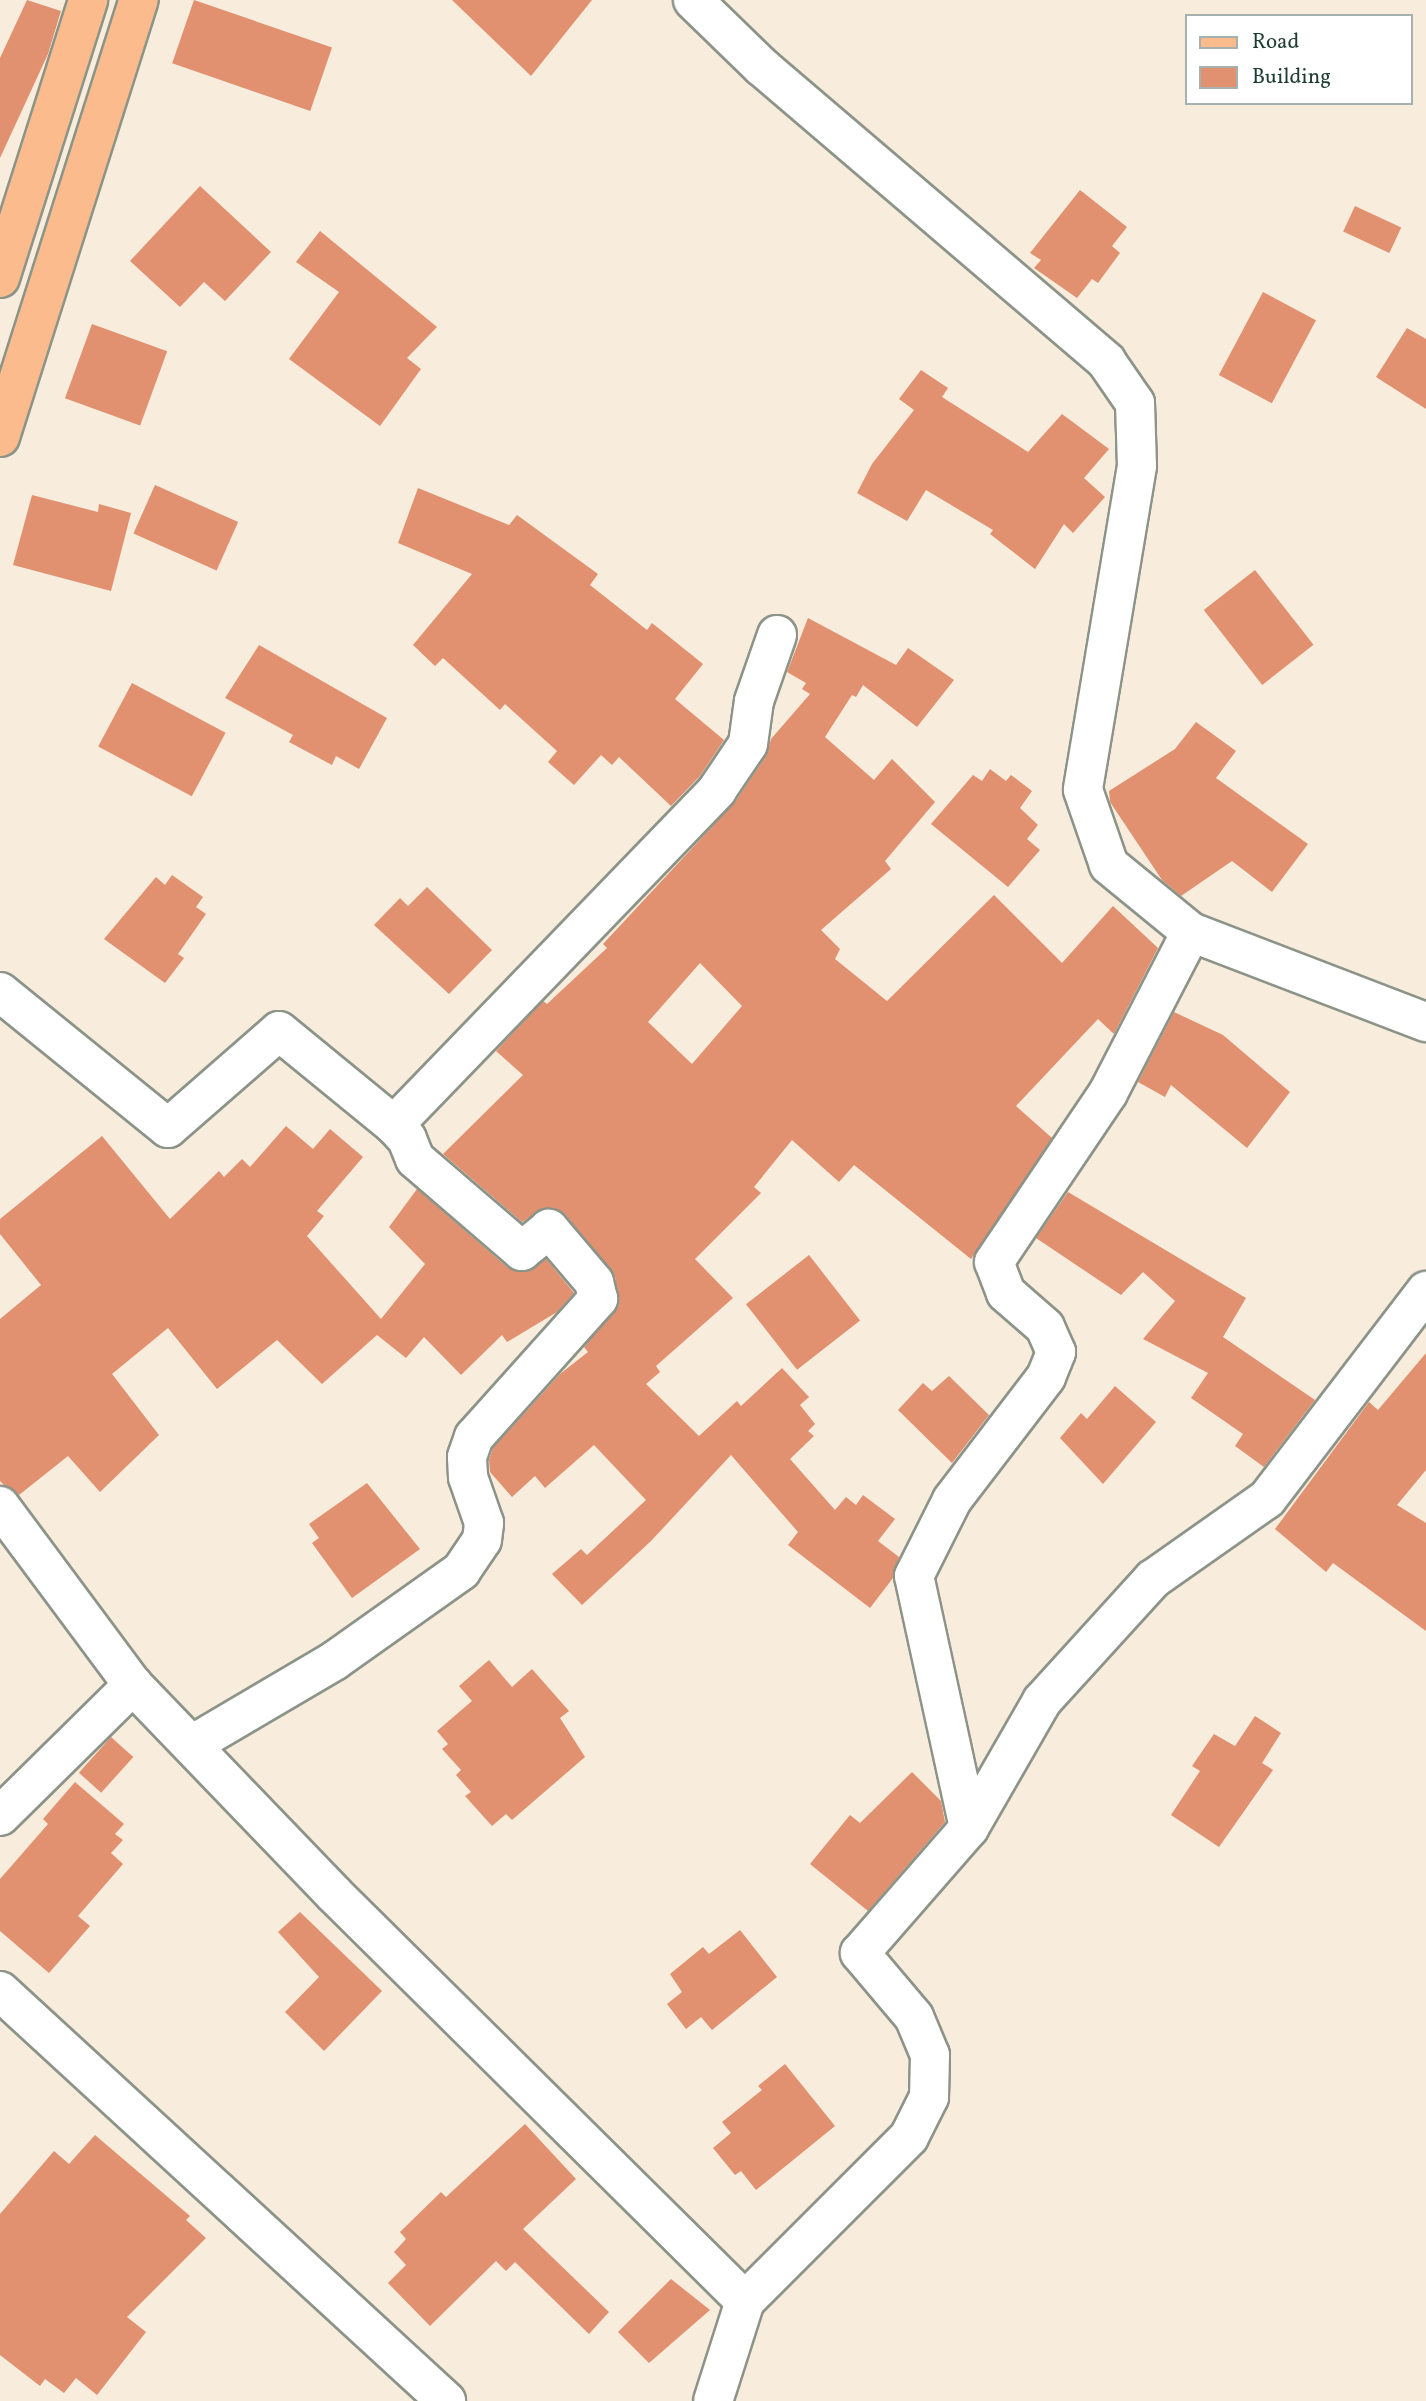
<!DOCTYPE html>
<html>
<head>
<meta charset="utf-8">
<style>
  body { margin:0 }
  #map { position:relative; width:1426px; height:2401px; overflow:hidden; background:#f8ecdc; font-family:Vollkorn,serif }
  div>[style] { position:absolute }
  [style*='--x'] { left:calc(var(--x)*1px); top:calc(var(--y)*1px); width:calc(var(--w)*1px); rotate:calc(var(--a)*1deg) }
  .building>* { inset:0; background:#e19070; transform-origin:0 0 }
  .roads { filter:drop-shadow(2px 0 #8c9488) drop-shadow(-2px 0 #8c9488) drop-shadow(0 2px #8c9488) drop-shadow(0 -2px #8c9488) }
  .minor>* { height:38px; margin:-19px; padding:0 19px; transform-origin:19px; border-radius:19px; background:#fff }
  .major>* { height:38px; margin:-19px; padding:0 19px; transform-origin:19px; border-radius:19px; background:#fbbb8c }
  span { translate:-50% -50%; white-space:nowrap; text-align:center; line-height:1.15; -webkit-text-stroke:6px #fff; paint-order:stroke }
  .legend { position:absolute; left:1185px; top:14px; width:228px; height:91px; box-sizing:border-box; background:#fff; border:2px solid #a5b1ae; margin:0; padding:9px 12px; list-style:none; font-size:21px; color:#1f3d34 }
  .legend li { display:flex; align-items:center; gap:14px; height:35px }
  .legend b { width:35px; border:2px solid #a5b1ae }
</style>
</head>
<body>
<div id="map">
  <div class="building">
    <div style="clip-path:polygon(27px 0,61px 11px,48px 54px,0 158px,0 58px)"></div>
    <div style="left:194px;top:0;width:146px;height:67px;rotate:19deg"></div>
    <div style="clip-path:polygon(452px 0,592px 0,531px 76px)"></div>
    <div style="clip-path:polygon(200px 186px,271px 252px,225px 301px,204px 282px,180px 307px,130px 261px)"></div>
    <div style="clip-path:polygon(1080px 190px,1127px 227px,1112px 246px,1120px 253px,1098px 283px,1092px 279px,1077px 298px,1034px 268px,1041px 260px,1030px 253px)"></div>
    <div style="left:1355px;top:206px;width:51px;height:28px;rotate:25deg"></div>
    <div style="clip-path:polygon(320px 231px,437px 327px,407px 358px,421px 369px,380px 426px,289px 359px,339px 292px,296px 262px)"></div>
    <div style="left:1263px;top:292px;width:60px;height:94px;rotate:28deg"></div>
    <div style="left:92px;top:324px;width:80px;height:79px;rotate:20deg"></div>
    <div style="clip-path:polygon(1407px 328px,1426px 339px,1426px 409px,1376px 377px)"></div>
    <div style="clip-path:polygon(921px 370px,948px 388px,942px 397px,1028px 452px,1062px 414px,1109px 449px,1084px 478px,1105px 497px,1073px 533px,1064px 524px,1035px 569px,990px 534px,993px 530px,926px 490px,907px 521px,857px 493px,872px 464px,914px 410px,899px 399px)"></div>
    <div style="left:155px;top:485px;width:91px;height:53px;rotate:24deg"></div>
    <div style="clip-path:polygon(418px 488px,509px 525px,517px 515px,598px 574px,590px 585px,647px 630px,652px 623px,703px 664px,675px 699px,724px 740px,700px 776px,671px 806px,619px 757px,612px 765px,601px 755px,574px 785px,548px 762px,557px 751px,505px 704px,500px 710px,443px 658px,435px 666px,413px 645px,472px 574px,398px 543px)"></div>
    <div style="clip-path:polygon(32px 495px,98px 512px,99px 504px,131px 513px,111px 591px,13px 565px)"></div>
    <div style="left:1255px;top:570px;width:95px;height:65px;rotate:52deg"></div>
    <div style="clip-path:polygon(evenodd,808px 618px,896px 665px,908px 648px,954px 680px,917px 727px,863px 685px,856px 697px,852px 695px,825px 737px,874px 780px,892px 759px,935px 802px,885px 861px,891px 869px,821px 930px,840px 949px,835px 959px,887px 1001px,994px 895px,1062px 963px,1113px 906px,1158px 948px,1114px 1034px,1098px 1019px,1016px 1106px,1052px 1138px,971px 1259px,854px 1165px,839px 1182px,792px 1140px,754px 1187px,761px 1193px,695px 1259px,733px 1298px,656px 1366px,660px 1372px,646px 1384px,699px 1436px,737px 1401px,741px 1406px,782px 1368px,809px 1397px,800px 1405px,815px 1424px,808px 1431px,814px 1436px,790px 1459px,835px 1510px,846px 1497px,856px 1505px,863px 1495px,895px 1519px,878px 1541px,899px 1557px,893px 1578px,870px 1608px,788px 1545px,798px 1532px,731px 1455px,651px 1541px,582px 1605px,552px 1574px,581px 1549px,587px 1555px,646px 1500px,594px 1445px,545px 1488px,535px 1476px,512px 1497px,490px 1472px,489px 1460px,493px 1448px,560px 1374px,588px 1352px,584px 1347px,619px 1305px,615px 1277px,565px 1214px,545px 1208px,522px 1222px,443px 1154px,523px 1075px,496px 1051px,543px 1001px,547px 1004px,607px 948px,603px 944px,735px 802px,766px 756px,771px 739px,810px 694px,802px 689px,806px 683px,787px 672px,808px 618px,700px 963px,742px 1006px,692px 1064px,648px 1022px,700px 963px)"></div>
    <div style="clip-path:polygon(259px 645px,387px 718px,359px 769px,336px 756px,332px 765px,289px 742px,293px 735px,225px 698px)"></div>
    <div style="left:132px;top:683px;width:106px;height:72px;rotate:28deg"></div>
    <div style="clip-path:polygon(1196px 722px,1236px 751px,1216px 778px,1308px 844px,1272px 892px,1232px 861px,1181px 896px,1162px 880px,1110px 802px,1109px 791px,1175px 749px)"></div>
    <div style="clip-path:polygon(990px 769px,1006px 781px,1011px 775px,1032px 791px,1020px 808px,1038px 825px,1027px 839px,1040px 850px,1008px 887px,931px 824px,973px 775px,982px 781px)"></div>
    <div style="clip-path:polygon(172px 875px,203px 897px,196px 907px,206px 914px,178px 954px,184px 958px,165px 983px,104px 939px,156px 877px,165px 885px)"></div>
    <div style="clip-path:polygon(427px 887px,492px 950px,449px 994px,374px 925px,400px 898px,408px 906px)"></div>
    <div style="clip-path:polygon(1174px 1012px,1223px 1035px,1290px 1092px,1247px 1148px,1171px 1085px,1165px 1097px,1138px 1082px)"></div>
    <div style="clip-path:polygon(286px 1126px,313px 1149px,330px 1129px,363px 1157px,317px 1211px,324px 1216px,307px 1236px,381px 1319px,425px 1264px,389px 1227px,417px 1189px,508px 1268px,526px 1272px,546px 1259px,574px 1293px,557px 1312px,507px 1342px,502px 1335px,461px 1375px,424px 1337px,406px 1358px,377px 1335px,322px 1384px,277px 1340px,217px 1389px,168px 1328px,112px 1374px,159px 1435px,100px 1492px,68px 1456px,19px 1495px,4px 1485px,0 1481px,0 1319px,41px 1285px,0 1234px,0 1219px,102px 1136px,170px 1219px,219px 1171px,224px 1177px,242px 1159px,250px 1167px)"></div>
    <div style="clip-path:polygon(1068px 1192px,1246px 1298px,1223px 1337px,1315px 1400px,1264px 1467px,1235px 1446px,1243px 1434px,1191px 1398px,1208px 1373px,1143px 1339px,1175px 1301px,1143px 1272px,1121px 1295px,1036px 1238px)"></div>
    <div style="left:809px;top:1255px;width:83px;height:80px;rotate:52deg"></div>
    <div style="clip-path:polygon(1426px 1353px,1426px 1470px,1397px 1505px,1426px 1523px,1426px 1631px,1333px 1563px,1326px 1572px,1275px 1529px,1369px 1402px,1378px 1410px)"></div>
    <div style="clip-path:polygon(949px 1376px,989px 1415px,952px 1463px,898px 1410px,923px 1383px,932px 1391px)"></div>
    <div style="clip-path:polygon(1115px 1386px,1156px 1422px,1103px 1484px,1060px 1438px,1081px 1413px,1087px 1419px)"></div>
    <div style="clip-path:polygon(367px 1483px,420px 1549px,352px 1598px,312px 1543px,319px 1538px,309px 1524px)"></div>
    <div style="clip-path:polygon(489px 1660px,512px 1687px,532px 1669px,569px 1711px,560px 1718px,585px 1757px,512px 1820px,506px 1814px,492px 1826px,465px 1796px,471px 1792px,456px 1775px,461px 1770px,442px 1749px,448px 1744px,437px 1731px,472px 1701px,459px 1686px)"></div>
    <div style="clip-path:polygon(1255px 1716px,1281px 1733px,1262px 1763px,1273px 1770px,1219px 1847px,1171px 1815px,1200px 1771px,1192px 1766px,1214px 1734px,1235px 1746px)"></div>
    <div style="left:111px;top:1737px;width:30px;height:48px;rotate:42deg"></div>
    <div style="clip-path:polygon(912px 1772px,941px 1801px,945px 1822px,868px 1911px,810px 1864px,850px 1815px,860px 1823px)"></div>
    <div style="clip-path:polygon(75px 1782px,124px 1824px,115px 1834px,123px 1840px,111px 1853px,123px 1864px,78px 1916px,90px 1926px,49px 1973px,0 1931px,0 1879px,48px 1824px,43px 1819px)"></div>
    <div style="clip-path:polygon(300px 1912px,382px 1991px,324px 2051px,285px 2012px,319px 1977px,278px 1932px)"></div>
    <div style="clip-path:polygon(740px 1930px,777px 1977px,712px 2030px,701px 2017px,686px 2029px,667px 2004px,682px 1992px,670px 1974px,703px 1947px,709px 1954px)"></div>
    <div style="clip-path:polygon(785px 2064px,835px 2126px,756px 2190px,741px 2171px,735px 2175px,713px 2148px,731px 2133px,722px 2122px,762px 2090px,758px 2086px)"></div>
    <div style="clip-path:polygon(525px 2124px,576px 2179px,523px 2229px,609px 2312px,589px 2334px,515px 2262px,506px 2271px,496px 2261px,430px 2326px,388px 2283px,406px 2265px,394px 2252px,406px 2239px,400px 2232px,441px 2192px,446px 2197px)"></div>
    <div style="clip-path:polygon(95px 2135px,190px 2216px,186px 2220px,206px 2238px,127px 2317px,146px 2332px,97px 2395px,76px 2378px,64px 2393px,45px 2379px,40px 2386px,0 2355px,0 2214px,54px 2151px,69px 2164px)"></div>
    <div style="clip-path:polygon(671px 2279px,710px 2310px,649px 2363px,618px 2332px)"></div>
  </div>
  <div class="roads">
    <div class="minor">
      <div style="--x:693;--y:0;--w:96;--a:44.2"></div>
      <div style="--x:762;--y:67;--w:453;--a:40.5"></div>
      <div style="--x:1106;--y:361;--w:51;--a:55.4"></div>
      <div style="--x:1135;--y:403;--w:63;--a:88.2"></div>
      <div style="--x:1137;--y:466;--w:328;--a:99.5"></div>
      <div style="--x:1083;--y:790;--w:79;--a:70.9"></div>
      <div style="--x:1109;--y:865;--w:106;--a:39.3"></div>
      <div style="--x:1191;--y:932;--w:252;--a:21"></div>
      <div style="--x:0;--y:992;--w:216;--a:39"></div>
      <div style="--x:168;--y:1128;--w:147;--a:-41.1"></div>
      <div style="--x:279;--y:1031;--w:149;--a:39.3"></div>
      <div style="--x:0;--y:1506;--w:223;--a:53.4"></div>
      <div style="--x:133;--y:1685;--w:290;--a:46.1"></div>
      <div style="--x:334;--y:1894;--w:578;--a:44.72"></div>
      <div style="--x:745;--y:2301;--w:105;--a:107.7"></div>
      <div style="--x:193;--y:1744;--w:164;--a:-30.5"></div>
      <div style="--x:334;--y:1661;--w:156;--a:-35.3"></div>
      <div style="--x:461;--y:1571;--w:37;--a:-56"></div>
      <div style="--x:482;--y:1540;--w:17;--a:-83"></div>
      <div style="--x:484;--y:1523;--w:49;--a:-109.2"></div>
      <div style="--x:468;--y:1477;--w:20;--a:-93"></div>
      <div style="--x:467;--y:1457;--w:21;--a:-71"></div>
      <div style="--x:474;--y:1437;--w:186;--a:-48.1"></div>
      <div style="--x:598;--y:1299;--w:17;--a:-103"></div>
      <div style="--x:594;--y:1282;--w:70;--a:-130.3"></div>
      <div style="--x:549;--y:1229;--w:35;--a:141"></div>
      <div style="--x:522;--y:1251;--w:141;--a:-139.3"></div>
      <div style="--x:415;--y:1159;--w:22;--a:-112"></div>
      <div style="--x:407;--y:1139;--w:19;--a:-133"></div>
      <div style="--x:394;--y:1125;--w:465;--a:-46"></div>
      <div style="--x:717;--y:790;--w:55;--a:-56"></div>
      <div style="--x:748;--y:744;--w:43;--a:-82.1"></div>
      <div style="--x:754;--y:701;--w:70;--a:-70.8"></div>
      <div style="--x:0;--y:1816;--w:187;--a:-44.6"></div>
      <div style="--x:969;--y:1828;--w:146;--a:-60.1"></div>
      <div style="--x:1042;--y:1701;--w:165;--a:-47.7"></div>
      <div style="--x:1153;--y:1579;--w:139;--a:-35.1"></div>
      <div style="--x:1267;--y:1499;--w:262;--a:-52.6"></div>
      <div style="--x:0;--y:1991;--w:606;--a:42.59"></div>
      <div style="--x:745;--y:2301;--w:232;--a:-45"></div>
      <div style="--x:909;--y:2137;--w:45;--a:-63.4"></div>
      <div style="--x:929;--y:2097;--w:42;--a:-88.6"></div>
      <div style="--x:930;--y:2055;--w:41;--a:-112.8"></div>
      <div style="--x:914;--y:2017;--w:84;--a:-130.2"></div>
      <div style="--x:860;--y:1953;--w:166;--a:-48.9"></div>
      <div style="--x:969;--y:1828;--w:258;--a:-102.3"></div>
      <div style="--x:914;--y:1576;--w:85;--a:-63.4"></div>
      <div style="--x:952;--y:1500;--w:155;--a:-52.6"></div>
      <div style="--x:1046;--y:1377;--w:27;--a:-68"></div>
      <div style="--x:1056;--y:1352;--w:27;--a:-114"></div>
      <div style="--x:1045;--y:1327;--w:52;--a:-138.9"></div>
      <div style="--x:1006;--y:1293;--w:33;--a:-111"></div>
      <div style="--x:994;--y:1262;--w:204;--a:-56"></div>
      <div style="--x:1108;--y:1093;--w:181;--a:-62.7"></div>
    </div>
    <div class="major">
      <div style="--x:0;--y:278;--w:292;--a:-72.4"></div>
      <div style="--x:0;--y:437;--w:459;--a:-72.4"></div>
    </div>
  </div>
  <ul class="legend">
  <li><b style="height:9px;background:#fbbb8c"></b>Road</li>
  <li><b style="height:19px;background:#e19070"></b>Building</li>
  </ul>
</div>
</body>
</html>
